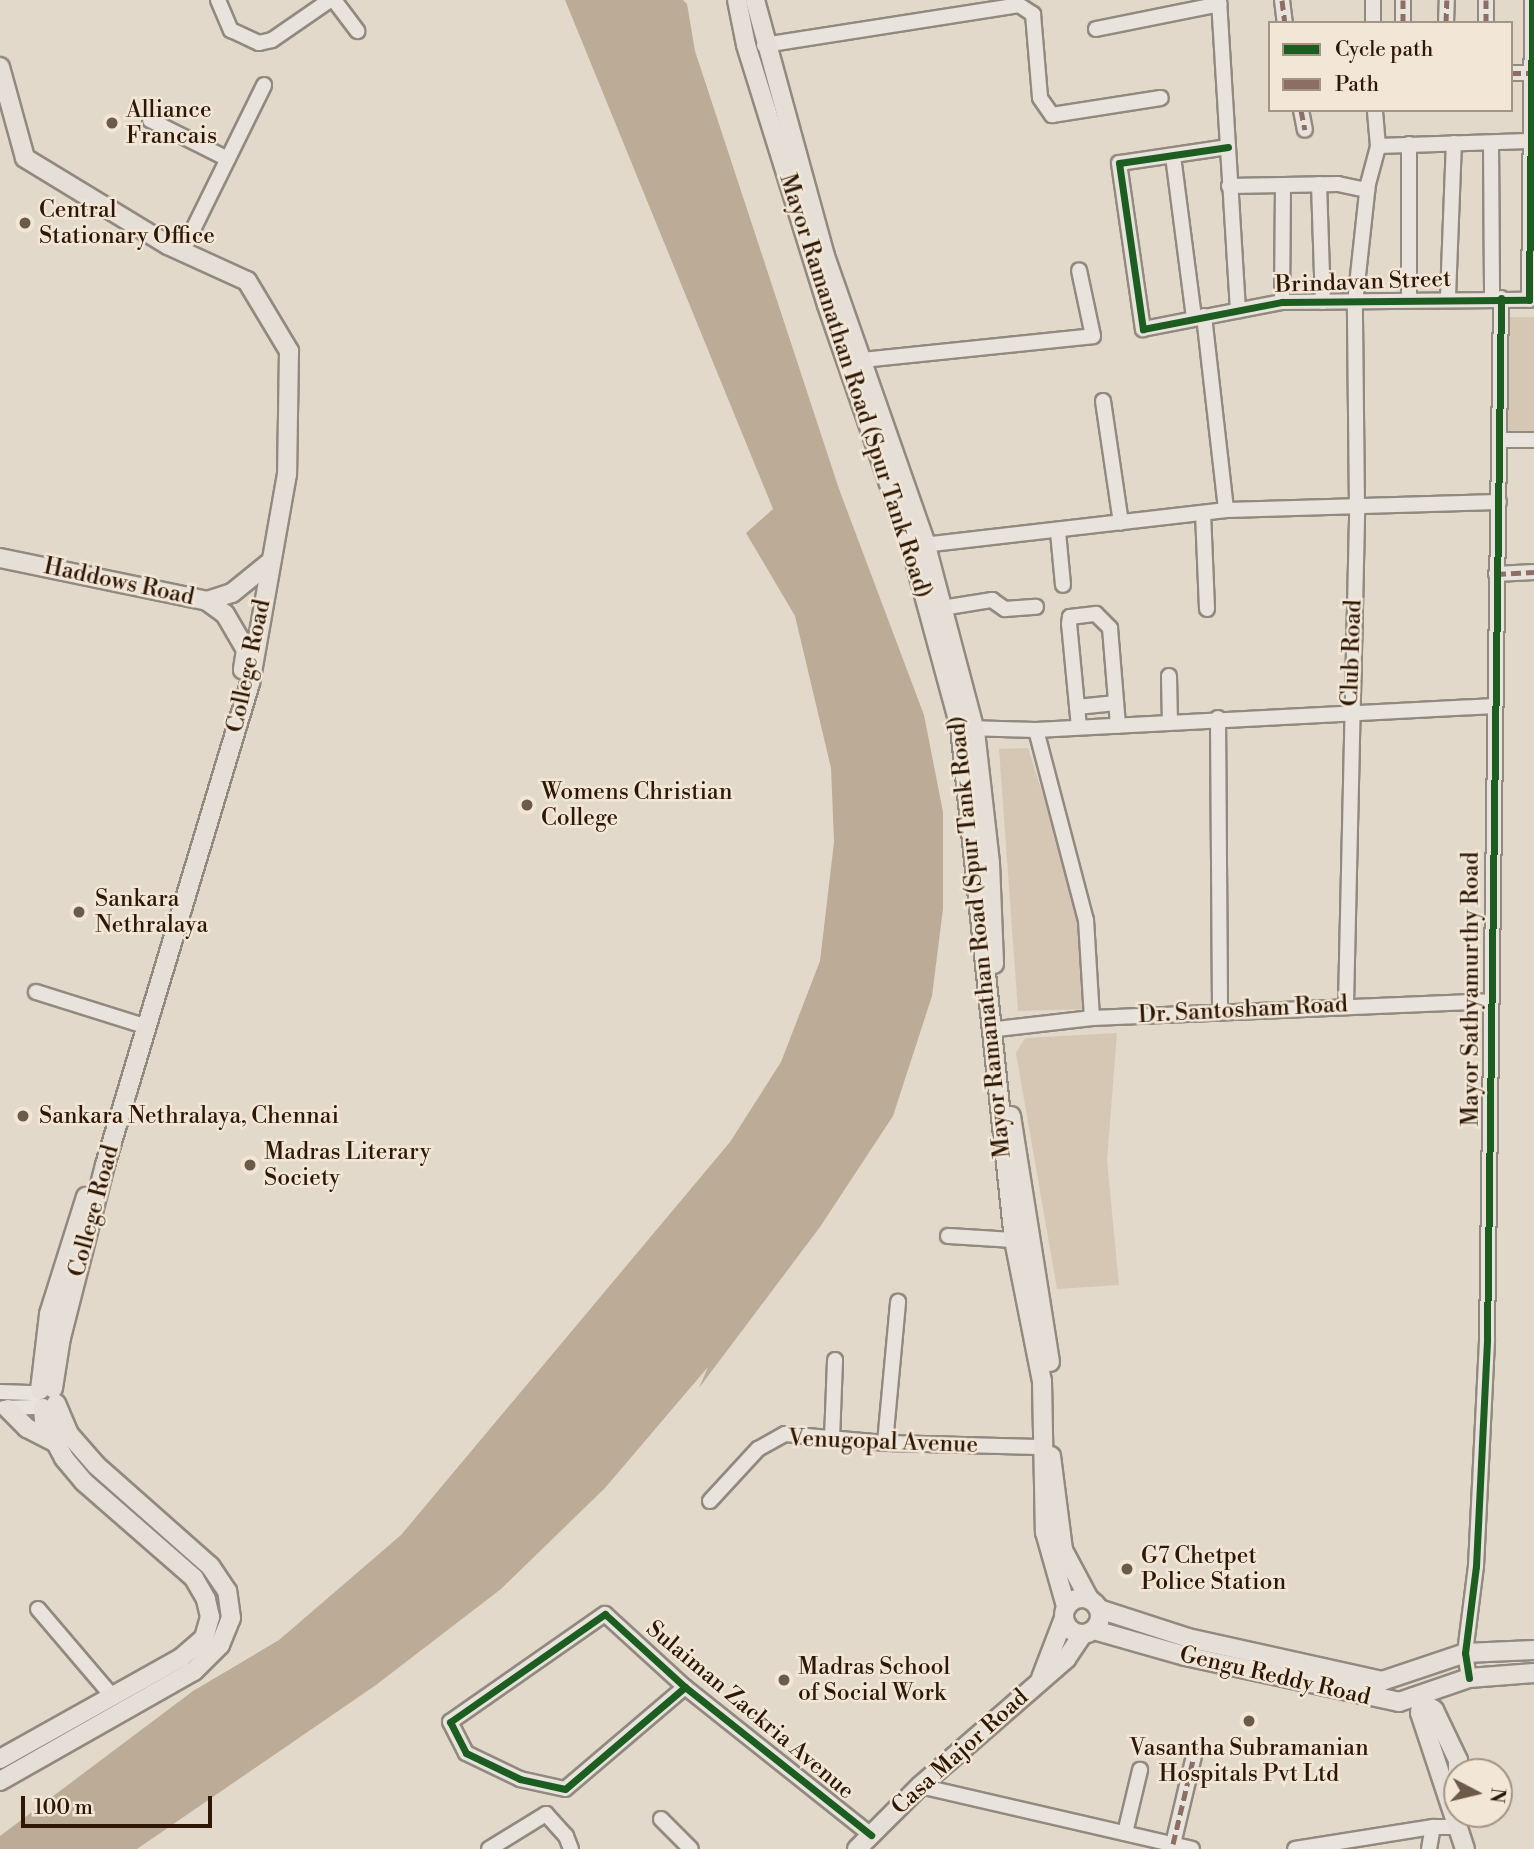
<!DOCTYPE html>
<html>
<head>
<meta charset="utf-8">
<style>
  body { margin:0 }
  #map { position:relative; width:1534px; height:1849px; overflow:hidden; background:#e2d9cb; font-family:"Libre Bodoni",serif }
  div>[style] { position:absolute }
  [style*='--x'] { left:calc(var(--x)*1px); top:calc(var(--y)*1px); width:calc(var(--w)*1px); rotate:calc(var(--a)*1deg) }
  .green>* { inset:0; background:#d5c7b4; transform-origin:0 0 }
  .water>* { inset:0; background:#bcac97 }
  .roads { filter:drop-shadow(2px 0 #92897f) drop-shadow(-2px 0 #92897f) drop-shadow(0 2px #92897f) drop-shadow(0 -2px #92897f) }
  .minor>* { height:14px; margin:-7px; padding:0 7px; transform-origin:7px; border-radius:7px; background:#e8e3dd }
  .major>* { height:18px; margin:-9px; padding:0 9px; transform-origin:9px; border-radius:9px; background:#e5dfd7 }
  .major>.ring { margin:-9px; padding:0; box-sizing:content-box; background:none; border:18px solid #e5dfd7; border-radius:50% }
  .quiet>* { height:5px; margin-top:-2.5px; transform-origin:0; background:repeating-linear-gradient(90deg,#8d6e63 0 10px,transparent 0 15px) }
  .cycleway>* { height:7px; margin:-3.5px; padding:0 3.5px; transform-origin:3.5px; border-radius:3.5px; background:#1b5e20 }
  .dots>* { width:19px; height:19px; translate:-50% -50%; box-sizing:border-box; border:4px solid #f2e7d7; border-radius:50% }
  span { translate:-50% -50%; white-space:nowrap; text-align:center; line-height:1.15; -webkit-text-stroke:5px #f2e7d7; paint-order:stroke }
  .poi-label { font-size:23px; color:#2e1704 }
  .left { translate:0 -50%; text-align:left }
  .street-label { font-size:23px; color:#2e1704 }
  .legend { position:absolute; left:1268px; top:21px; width:245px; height:91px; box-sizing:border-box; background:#f2e7d7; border:2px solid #a49483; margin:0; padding:9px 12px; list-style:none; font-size:21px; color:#2e1704 }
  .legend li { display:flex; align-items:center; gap:14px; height:35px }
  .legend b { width:35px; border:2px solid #a49483 }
  .north { position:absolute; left:1443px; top:1758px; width:70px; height:70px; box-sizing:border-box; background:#f2e7d7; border:2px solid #a49483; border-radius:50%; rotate:97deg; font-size:19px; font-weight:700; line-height:28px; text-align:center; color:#2e1704 }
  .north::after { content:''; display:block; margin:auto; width:24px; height:32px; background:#6d5b4a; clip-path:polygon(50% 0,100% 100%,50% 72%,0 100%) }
  .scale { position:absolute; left:21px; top:1796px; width:191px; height:32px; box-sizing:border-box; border:4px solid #2e1704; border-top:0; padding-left:9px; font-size:21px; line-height:24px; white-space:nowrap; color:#2e1704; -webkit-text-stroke:5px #f2e7d7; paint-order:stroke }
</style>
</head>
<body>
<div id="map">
  <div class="green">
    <div style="left:1534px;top:317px;width:114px;height:27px;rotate:90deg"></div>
    <div style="clip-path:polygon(1028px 748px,1085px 928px,1086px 1009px,1018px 1011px,999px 749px)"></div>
    <div style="clip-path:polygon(1117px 1033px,1107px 1160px,1119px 1285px,1057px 1289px,1016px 1053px,1025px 1038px)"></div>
  </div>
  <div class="water">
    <div style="clip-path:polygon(565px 0,683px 0,687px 4px,695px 51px,839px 489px,924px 715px,943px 812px,943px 909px,932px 996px,893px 1116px,820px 1227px,699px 1388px,708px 1367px,605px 1488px,501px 1589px,376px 1685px,137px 1849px,0 1849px,0 1836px,193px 1691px,279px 1640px,401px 1535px,730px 1142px,781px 1062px,820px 961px,834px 842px,831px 768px,795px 616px,746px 533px,773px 509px)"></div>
  </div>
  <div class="roads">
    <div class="minor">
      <div style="--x:218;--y:0;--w:33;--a:67"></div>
      <div style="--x:231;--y:30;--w:31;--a:25"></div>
      <div style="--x:259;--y:43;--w:13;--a:-13"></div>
      <div style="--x:272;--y:40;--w:70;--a:-34.6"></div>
      <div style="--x:334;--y:0;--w:39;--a:53"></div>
      <div style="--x:1219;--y:0;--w:311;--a:86.5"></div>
      <div style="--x:1282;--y:0;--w:23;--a:83"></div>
      <div style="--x:1373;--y:23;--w:23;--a:-90"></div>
      <div style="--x:1403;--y:23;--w:23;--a:-90"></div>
      <div style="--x:1446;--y:23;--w:23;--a:-88"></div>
      <div style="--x:1486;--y:23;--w:23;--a:-90"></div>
      <div style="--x:1096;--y:29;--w:126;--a:-11.4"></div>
      <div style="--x:764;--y:45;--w:258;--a:-8.9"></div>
      <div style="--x:1019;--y:5;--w:17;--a:33"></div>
      <div style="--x:1033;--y:14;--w:84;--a:85.2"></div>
      <div style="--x:1040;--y:98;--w:21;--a:55"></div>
      <div style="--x:1052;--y:115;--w:110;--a:-8.9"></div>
      <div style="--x:1511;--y:73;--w:21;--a:0"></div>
      <div style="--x:1301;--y:110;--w:20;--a:79"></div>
      <div style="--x:150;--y:120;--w:87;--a:26.6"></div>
      <div style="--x:1491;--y:143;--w:155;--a:89.6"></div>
      <div style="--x:1378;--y:146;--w:150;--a:-1.9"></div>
      <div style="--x:1228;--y:147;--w:110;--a:171.6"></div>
      <div style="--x:1119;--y:163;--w:168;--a:81.8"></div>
      <div style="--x:1143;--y:329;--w:142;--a:-11"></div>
      <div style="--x:1282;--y:302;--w:247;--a:-0.5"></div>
      <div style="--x:1529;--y:300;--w:300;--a:-89.4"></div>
      <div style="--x:1173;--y:156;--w:163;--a:82.6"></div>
      <div style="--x:1319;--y:184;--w:118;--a:88.1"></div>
      <div style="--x:1229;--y:186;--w:109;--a:-1.1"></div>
      <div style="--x:1338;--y:184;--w:30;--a:12"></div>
      <div style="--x:182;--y:252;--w:186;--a:-63.8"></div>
      <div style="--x:1448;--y:297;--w:154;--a:-87.8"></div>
      <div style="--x:1409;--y:299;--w:155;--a:-90"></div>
      <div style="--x:1282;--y:302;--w:117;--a:-89.5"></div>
      <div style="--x:1204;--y:316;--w:195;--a:83.5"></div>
      <div style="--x:862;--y:360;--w:232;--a:-5.9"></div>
      <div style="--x:1093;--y:336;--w:67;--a:-102"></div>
      <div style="--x:1103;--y:401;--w:123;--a:81.6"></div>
      <div style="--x:1499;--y:440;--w:35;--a:0"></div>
      <div style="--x:1203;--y:513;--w:96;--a:87.6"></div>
      <div style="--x:1058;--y:532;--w:53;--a:84.6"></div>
      <div style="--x:915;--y:546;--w:313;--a:-6.6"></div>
      <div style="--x:1226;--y:510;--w:273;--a:-1.7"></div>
      <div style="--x:1496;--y:574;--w:38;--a:-3"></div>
      <div style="--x:942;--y:608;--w:51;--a:-9.1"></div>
      <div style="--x:992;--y:600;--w:16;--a:35"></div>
      <div style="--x:1005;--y:609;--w:31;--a:-4"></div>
      <div style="--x:1169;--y:676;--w:46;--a:88.8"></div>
      <div style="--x:1077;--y:707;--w:39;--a:-6"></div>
      <div style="--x:1218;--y:718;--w:293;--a:89.6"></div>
      <div style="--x:1079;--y:727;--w:103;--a:-95.5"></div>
      <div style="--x:1069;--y:624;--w:7;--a:-82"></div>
      <div style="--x:1070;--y:617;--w:26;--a:-7"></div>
      <div style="--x:1096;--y:614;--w:20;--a:45"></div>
      <div style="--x:1110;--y:628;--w:98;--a:85.3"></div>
      <div style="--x:965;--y:728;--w:71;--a:1.6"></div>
      <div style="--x:1036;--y:730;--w:459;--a:-3"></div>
      <div style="--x:1036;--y:730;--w:196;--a:75.3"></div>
      <div style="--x:1086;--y:920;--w:98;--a:86.5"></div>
      <div style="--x:36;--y:992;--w:107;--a:17.4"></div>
      <div style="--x:1346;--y:1004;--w:495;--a:-88.7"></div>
      <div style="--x:1357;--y:509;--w:206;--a:-90.6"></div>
      <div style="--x:1355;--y:303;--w:120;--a:-83.8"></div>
      <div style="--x:1368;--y:184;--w:39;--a:-75"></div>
      <div style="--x:1378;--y:146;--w:36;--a:-95"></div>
      <div style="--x:997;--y:1029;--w:96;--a:-6.6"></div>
      <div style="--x:1092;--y:1018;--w:398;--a:-2.4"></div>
      <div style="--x:948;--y:1236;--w:66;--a:3.5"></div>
      <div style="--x:0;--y:1392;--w:37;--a:2"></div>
      <div style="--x:4;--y:1408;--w:37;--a:-2"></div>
      <div style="--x:832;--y:1439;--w:79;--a:-87.8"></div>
      <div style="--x:885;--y:1443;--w:142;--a:-84.7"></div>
      <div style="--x:710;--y:1501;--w:71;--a:-47.3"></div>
      <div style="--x:758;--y:1449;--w:31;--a:-29"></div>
      <div style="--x:785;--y:1434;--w:100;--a:5.1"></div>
      <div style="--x:885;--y:1443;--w:155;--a:1.5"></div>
      <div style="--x:38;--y:1609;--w:114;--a:49.6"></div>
      <div style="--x:1469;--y:1678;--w:25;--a:-99"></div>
      <div style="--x:1465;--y:1653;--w:88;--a:-82.8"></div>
      <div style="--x:1476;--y:1566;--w:227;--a:-87.2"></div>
      <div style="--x:1487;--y:1339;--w:1041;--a:-89.23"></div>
      <div style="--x:685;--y:1687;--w:157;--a:139.6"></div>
      <div style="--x:565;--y:1789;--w:46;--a:-167.5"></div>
      <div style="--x:520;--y:1779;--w:60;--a:-154.3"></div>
      <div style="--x:466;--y:1753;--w:35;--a:-117"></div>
      <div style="--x:450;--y:1722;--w:189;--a:-34.9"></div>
      <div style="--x:605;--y:1614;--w:108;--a:42.4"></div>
      <div style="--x:685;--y:1687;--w:238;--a:38.5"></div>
      <div style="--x:920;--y:1786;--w:279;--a:13"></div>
      <div style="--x:661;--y:1819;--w:42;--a:45"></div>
      <div style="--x:1125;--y:1833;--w:65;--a:-76.6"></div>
      <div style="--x:1173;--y:1844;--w:90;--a:-76.6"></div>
      <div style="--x:489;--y:1849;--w:67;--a:-31.6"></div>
      <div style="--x:546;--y:1814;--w:30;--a:48"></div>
      <div style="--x:566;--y:1836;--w:14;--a:69"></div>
      <div style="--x:1295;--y:1849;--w:140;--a:-9.1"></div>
      <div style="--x:1433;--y:1827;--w:27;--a:0"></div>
      <div style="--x:1429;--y:1849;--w:22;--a:-80"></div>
    </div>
    <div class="major">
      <div style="--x:737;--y:0;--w:46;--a:78.7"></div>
      <div style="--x:746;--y:45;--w:272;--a:72.7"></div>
      <div style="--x:827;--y:305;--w:256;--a:70.9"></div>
      <div style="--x:911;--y:547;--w:187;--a:74.8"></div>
      <div style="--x:960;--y:727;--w:516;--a:83.99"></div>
      <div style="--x:1014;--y:1240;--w:144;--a:78.8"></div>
      <div style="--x:1042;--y:1381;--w:151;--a:88.9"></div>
      <div style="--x:1045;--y:1532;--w:77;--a:74.2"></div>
      <div style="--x:755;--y:0;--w:265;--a:74.7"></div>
      <div style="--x:825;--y:256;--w:303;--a:70.7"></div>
      <div style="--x:925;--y:542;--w:196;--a:75.2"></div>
      <div style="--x:975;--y:731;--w:133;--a:83.5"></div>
      <div style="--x:990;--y:863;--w:101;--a:87.7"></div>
      <div style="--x:0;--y:67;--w:94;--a:74.6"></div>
      <div style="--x:25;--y:158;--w:167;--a:31.3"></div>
      <div style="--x:168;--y:245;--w:87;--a:24.5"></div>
      <div style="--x:247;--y:281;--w:82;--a:59"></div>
      <div style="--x:289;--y:351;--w:123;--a:90.9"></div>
      <div style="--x:287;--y:474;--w:212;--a:100"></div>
      <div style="--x:250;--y:683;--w:503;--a:106.74"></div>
      <div style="--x:105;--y:1165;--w:178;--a:104.3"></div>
      <div style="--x:61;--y:1337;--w:52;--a:98.9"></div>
      <div style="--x:0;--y:558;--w:211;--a:11.7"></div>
      <div style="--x:207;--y:601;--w:26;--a:-18"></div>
      <div style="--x:232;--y:593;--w:48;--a:-39"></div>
      <div style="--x:207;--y:601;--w:22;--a:36"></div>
      <div style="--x:225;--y:614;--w:42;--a:59.7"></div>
      <div style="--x:246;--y:650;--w:20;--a:99"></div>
      <div style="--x:1011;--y:1116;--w:249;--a:81"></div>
      <div style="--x:40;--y:1390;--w:77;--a:-83.2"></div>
      <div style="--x:49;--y:1314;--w:123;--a:-72.5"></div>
      <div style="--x:8;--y:1409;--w:27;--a:45"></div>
      <div style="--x:27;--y:1428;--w:29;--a:27"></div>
      <div style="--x:1051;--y:1456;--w:95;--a:82.7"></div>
      <div style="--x:1063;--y:1550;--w:55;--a:62"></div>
      <div class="ring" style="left:1064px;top:1598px;width:18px;height:18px"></div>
      <div style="--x:1099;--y:1609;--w:94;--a:18"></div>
      <div style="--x:1188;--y:1638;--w:199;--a:12.5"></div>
      <div style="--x:1382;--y:1681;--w:88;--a:-18.6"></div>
      <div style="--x:1465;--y:1653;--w:69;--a:-2.5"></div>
      <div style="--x:1094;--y:1630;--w:95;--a:15.9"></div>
      <div style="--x:1185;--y:1656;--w:219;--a:12.1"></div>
      <div style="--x:1399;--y:1702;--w:74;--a:-18.9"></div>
      <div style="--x:1469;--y:1678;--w:65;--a:-4.4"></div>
      <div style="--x:1041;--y:1678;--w:64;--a:-69"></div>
      <div style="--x:1414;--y:1697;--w:24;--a:33"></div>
      <div style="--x:1434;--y:1710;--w:55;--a:64.4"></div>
      <div style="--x:1458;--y:1760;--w:12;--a:90"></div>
      <div style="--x:1421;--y:1705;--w:8;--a:97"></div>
      <div style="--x:1420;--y:1713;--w:143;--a:71.7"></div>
      <div style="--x:0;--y:1759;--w:207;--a:-29.2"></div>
      <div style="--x:181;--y:1658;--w:30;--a:-41"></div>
      <div style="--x:204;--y:1638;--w:22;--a:-74"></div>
      <div style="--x:210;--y:1617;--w:18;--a:-103"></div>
      <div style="--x:206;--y:1599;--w:24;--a:-120"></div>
      <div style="--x:194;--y:1578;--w:146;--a:-138.9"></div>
      <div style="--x:84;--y:1482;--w:31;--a:-130"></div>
      <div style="--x:64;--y:1458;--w:43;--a:-117.8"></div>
      <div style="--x:44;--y:1420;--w:12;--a:-95"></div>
      <div style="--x:0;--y:1781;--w:223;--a:-29.6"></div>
      <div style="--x:194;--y:1671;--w:37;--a:-45"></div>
      <div style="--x:220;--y:1645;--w:29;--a:-68"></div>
      <div style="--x:231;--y:1618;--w:27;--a:-98"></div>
      <div style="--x:227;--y:1591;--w:30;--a:-124"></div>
      <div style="--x:210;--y:1566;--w:152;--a:-138.5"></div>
      <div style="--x:96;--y:1465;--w:41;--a:-131.1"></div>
      <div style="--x:69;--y:1434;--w:33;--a:-113"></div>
      <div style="--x:857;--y:1849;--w:89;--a:-45"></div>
      <div style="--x:920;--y:1786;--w:194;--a:-41"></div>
      <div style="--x:1066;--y:1659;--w:30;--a:-56"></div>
    </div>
  </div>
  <div class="quiet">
    <div style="--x:1282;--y:0;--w:23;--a:83"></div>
    <div style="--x:1403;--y:23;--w:23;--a:-90"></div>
    <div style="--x:1446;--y:23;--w:23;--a:-88"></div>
    <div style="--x:1486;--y:23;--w:23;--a:-90"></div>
    <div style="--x:1511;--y:73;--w:21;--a:0"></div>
    <div style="--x:1301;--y:110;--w:20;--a:79"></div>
    <div style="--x:1496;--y:574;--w:38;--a:-3"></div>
    <div style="--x:1173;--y:1844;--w:90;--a:-76.6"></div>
  </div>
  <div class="cycleway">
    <div style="--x:1228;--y:147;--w:110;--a:171.6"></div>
    <div style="--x:1119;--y:163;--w:168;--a:81.8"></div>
    <div style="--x:1143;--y:329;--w:142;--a:-11"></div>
    <div style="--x:1282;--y:302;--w:247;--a:-0.5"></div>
    <div style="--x:1529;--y:300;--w:300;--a:-89.4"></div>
    <div style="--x:1469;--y:1678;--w:25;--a:-99"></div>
    <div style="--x:1465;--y:1653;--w:88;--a:-82.8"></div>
    <div style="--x:1476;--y:1566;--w:227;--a:-87.2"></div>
    <div style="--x:1487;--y:1339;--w:1041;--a:-89.23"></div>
    <div style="--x:685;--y:1687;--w:157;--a:139.6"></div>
    <div style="--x:565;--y:1789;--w:46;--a:-167.5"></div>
    <div style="--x:520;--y:1779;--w:60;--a:-154.3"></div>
    <div style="--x:466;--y:1753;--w:35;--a:-117"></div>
    <div style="--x:450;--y:1722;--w:189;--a:-34.9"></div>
    <div style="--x:605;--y:1614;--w:108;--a:42.4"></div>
    <div style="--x:685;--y:1687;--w:238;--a:38.5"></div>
  </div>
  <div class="dots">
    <div style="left:112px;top:123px;background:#6d5b4a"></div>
    <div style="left:25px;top:223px;background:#6d5b4a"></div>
    <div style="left:527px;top:805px;background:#6d5b4a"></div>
    <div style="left:79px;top:912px;background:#6d5b4a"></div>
    <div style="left:23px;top:1116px;background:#6d5b4a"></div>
    <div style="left:250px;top:1165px;background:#6d5b4a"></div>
    <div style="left:1127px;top:1569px;background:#6d5b4a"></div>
    <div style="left:784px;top:1680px;background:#6d5b4a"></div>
    <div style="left:1249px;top:1721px;background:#6d5b4a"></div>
  </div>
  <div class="poi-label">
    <span class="left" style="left:126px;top:123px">Alliance<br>Francais</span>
    <span class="left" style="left:39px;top:223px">Central<br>Stationary Office</span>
    <span class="left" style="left:541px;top:805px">Womens Christian<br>College</span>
    <span class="left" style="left:95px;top:912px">Sankara<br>Nethralaya</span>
    <span class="left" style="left:39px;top:1116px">Sankara Nethralaya, Chennai</span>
    <span class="left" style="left:264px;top:1165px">Madras Literary<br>Society</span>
    <span class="left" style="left:1141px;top:1569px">G7 Chetpet<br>Police Station</span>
    <span class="left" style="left:798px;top:1680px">Madras School<br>of Social Work</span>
    <span style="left:1249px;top:1761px">Vasantha Subramanian<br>Hospitals Pvt Ltd</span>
  </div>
  <div class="street-label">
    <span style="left:1363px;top:282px;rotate:-2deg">Brindavan Street</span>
    <span style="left:855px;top:386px;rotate:72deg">Mayor Ramanathan Road (Spur Tank Road)</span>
    <span style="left:119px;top:582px;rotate:12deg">Haddows Road</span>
    <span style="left:1352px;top:653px;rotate:-88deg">Club Road</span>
    <span style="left:249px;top:666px;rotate:-78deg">College Road</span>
    <span style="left:980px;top:937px;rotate:-96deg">Mayor Ramanathan Road (Spur Tank Road)</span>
    <span style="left:1471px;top:989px;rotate:-90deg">Mayor Sathyamurthy Road</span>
    <span style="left:1243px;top:1010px;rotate:-3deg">Dr. Santosham Road</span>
    <span style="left:94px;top:1211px;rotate:-75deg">College Road</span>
    <span style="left:883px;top:1442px;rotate:2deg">Venugopal Avenue</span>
    <span style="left:1275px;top:1676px;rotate:13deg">Gengu Reddy Road</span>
    <span style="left:750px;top:1710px;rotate:40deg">Sulaiman Zackria Avenue</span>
    <span style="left:960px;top:1752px;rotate:-42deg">Casa Major Road</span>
  </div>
  <ul class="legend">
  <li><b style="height:9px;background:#1b5e20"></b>Cycle path</li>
  <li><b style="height:9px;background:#8d6e63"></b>Path</li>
  </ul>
  <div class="north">N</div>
  <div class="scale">100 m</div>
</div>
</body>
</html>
